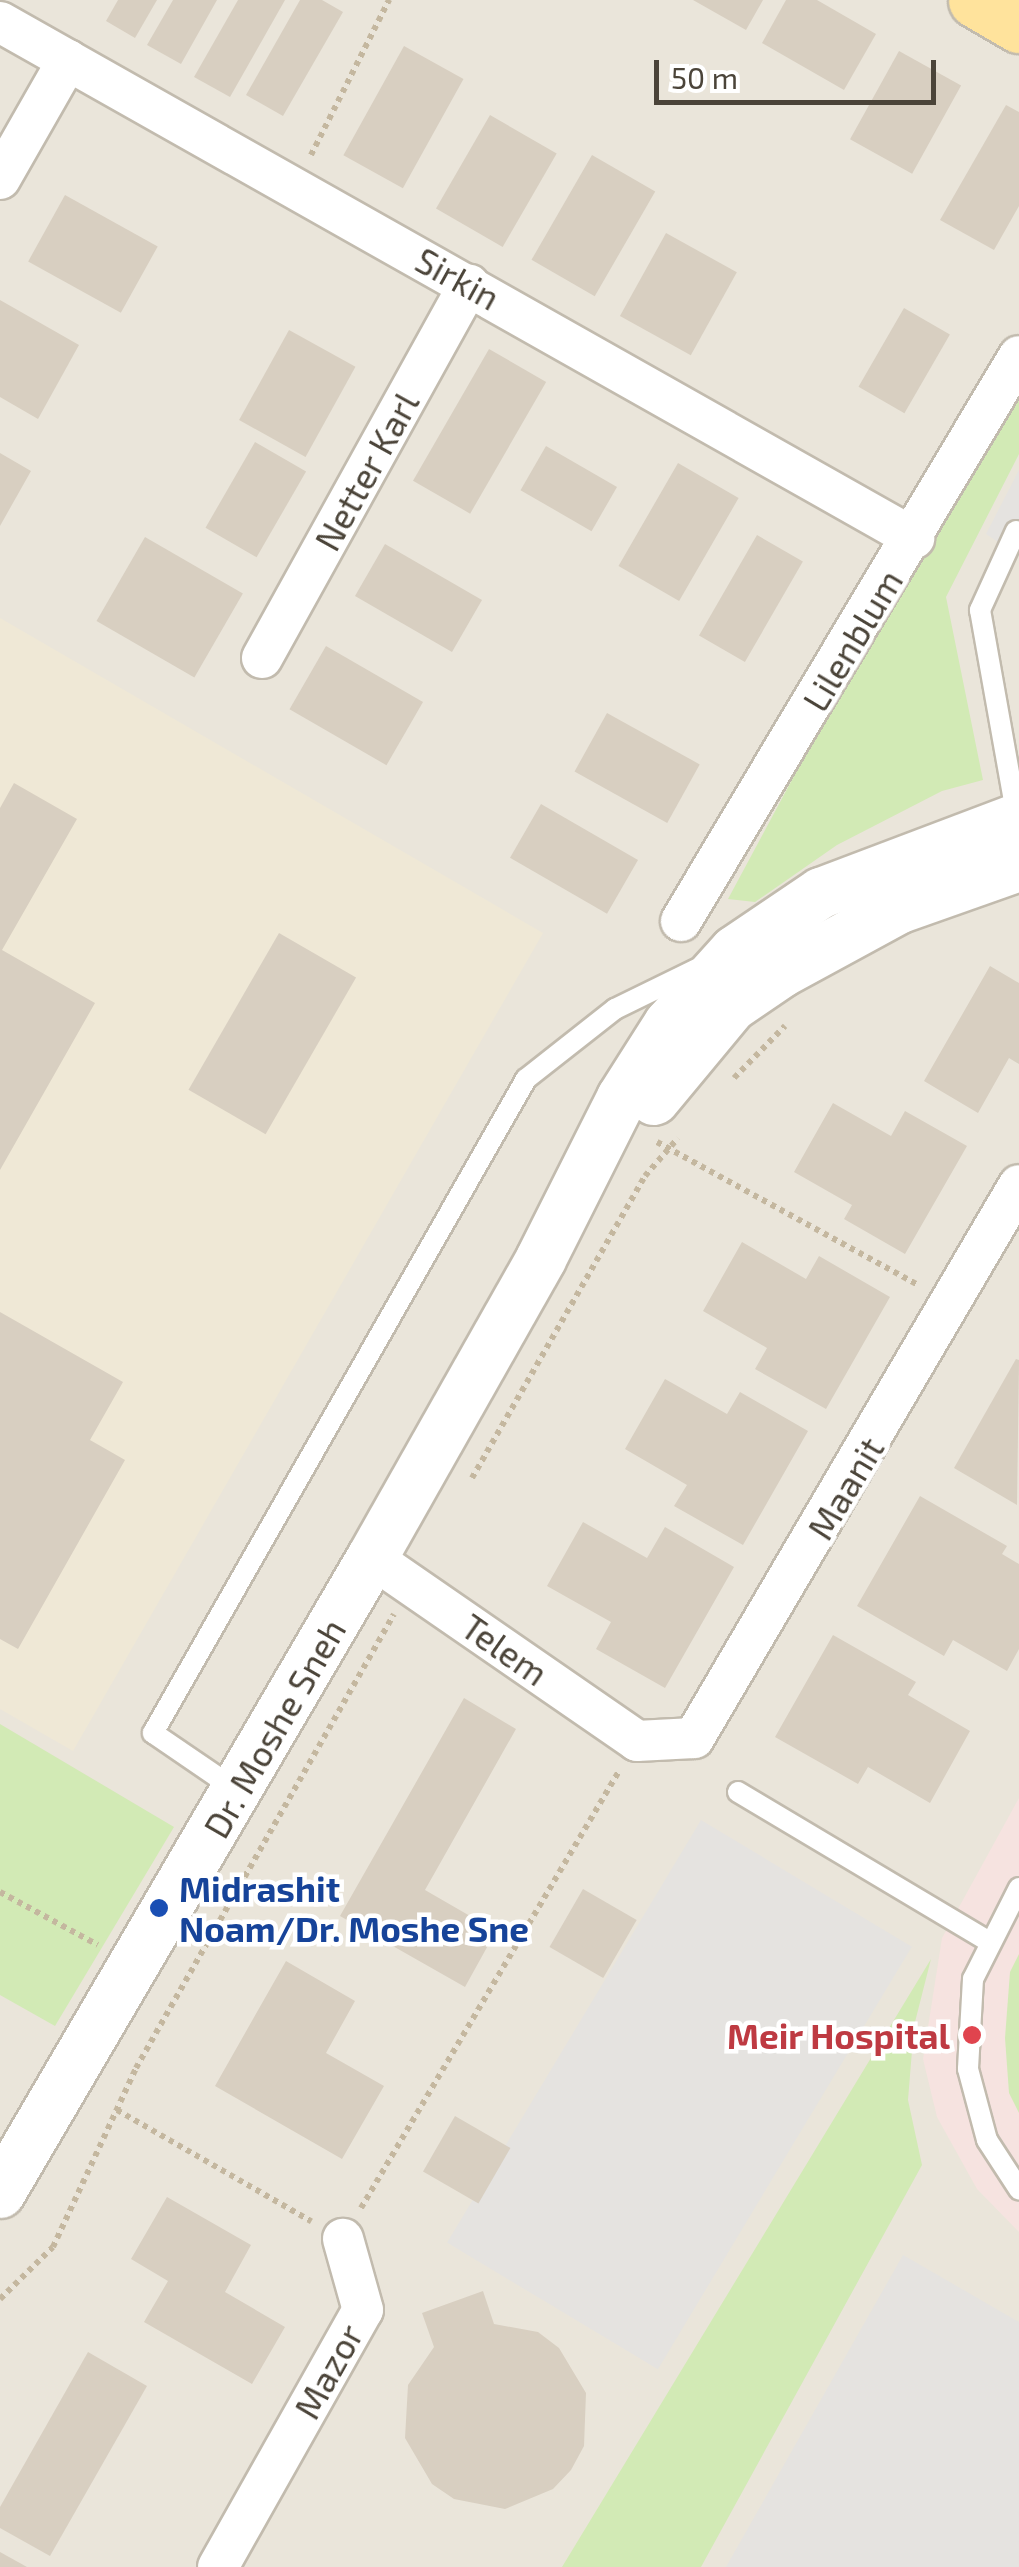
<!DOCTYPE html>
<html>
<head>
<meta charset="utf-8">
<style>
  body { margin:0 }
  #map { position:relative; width:1019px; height:2567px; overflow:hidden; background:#f6f3ec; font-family:"Exo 2",sans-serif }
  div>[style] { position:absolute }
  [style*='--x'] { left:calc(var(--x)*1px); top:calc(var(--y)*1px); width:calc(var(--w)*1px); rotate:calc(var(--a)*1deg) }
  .residential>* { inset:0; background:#eae5da; transform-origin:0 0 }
  .education>* { inset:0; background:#efe8d6 }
  .medical>* { inset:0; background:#f6e3e0 }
  .green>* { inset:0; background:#d2eab5 }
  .parking>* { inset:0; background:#e5e3e0; transform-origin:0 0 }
  .building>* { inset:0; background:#d8cfc1; transform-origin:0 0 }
  .path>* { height:6px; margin-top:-3px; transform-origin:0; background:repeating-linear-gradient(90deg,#c4b79f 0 5px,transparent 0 10px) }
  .roads { filter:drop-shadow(2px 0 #c2bbae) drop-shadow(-2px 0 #c2bbae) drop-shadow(0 2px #c2bbae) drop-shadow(0 -2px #c2bbae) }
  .service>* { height:20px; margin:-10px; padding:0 10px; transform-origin:10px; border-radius:10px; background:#fff }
  .minor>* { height:40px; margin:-20px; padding:0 20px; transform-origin:20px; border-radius:20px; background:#fff }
  .tertiary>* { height:50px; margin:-25px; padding:0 25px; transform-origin:25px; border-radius:25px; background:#fff }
  .primary>* { height:55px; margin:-27.5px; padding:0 27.5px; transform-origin:27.5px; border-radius:27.5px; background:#ffe39c }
  .dots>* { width:28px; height:28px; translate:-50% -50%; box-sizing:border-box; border:5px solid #fff; border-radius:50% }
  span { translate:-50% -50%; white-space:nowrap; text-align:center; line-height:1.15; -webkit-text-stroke:9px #fff; paint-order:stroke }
  .street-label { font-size:35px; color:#4b4439 }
  .transit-label { font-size:35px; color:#164399; font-weight:700 }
  .left { translate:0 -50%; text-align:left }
  .health-label { font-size:35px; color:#be3a42; font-weight:700 }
  .right { translate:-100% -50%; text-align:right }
  .scale { position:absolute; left:654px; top:60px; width:282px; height:45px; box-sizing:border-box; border:5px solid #4b4439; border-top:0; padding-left:12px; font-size:30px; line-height:35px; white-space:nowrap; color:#4b4439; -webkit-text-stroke:8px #fff; paint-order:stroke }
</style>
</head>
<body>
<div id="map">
  <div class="residential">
    <div style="left:0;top:0;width:1019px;height:2567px"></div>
  </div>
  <div class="education">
    <div style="clip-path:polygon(0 618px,543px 933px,73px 1751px,0 1709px)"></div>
  </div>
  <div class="medical">
    <div style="clip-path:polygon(1019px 1798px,1019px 2232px,977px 2189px,937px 2117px,923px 2059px,942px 1938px)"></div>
  </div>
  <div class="green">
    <div style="clip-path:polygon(1019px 357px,1019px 454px,946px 597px,983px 780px,942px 791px,837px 845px,755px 902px,728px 899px)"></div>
    <div style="clip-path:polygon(0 1724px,174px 1827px,55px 2026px,0 1995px)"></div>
    <div style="clip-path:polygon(1019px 1954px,1019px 2113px,1009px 2093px,1005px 2038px,1010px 1972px)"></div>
    <div style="clip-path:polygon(931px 1959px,914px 2026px,908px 2100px,922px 2165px,701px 2567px,562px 2567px)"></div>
  </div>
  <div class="parking">
    <div style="clip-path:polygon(1019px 470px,1019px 556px,986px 534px)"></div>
    <div style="left:701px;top:1820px;width:246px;height:493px;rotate:31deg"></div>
    <div style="clip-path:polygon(903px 2255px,1019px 2322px,1019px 2567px,726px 2567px)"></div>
  </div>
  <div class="building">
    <div style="clip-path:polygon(118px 0,157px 0,135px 38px,106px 21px)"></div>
    <div style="clip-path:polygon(173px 0,217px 0,181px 64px,147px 45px)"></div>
    <div style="clip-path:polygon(238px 0,285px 0,230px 97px,194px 77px)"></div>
    <div style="clip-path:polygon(300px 0,322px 0,343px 12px,283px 116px,246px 95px)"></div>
    <div style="clip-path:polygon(693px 0,763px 0,746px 30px)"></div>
    <div style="clip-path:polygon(786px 0,817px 0,876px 34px,844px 90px,762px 43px)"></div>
    <div style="left:404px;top:46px;width:68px;height:125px;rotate:29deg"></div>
    <div style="left:899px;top:51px;width:71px;height:101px;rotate:29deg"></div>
    <div style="clip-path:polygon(1006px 105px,1019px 112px,1019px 206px,994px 250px,940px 220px)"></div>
    <div style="left:490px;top:115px;width:77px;height:108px;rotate:30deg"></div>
    <div style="left:592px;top:155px;width:73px;height:121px;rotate:30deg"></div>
    <div style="left:65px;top:195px;width:106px;height:76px;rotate:29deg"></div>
    <div style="left:666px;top:233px;width:81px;height:95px;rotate:29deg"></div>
    <div style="clip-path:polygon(0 300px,79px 345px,38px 419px,0 397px)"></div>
    <div style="left:904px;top:308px;width:53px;height:91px;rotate:30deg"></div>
    <div style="left:289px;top:330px;width:76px;height:103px;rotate:29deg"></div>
    <div style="left:489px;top:349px;width:66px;height:152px;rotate:30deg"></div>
    <div style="left:255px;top:442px;width:59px;height:99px;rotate:30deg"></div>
    <div style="left:546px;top:446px;width:82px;height:51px;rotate:30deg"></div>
    <div style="clip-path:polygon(0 453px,31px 471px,0 526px)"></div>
    <div style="left:678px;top:463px;width:70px;height:119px;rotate:30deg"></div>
    <div style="left:757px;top:535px;width:53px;height:116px;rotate:30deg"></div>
    <div style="left:145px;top:537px;width:113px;height:97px;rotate:30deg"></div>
    <div style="left:385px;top:544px;width:112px;height:60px;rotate:30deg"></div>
    <div style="left:326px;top:646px;width:112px;height:73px;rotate:30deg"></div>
    <div style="left:607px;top:713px;width:106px;height:67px;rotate:29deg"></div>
    <div style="clip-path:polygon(14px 783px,77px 819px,2px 950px,95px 1003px,0 1170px,0 808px)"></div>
    <div style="left:541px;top:804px;width:112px;height:62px;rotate:30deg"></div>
    <div style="left:279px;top:933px;width:89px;height:181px;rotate:30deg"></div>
    <div style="clip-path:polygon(990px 966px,1019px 983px,1019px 1064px,1009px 1058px,978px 1113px,924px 1081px)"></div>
    <div style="clip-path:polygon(833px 1103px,891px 1136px,905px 1111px,967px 1146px,905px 1254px,844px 1219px,852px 1205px,794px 1172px)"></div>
    <div style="clip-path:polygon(742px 1242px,806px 1279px,819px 1256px,890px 1297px,826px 1409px,755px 1369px,767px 1348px,703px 1311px)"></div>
    <div style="clip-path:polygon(0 1312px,123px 1382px,90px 1440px,125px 1460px,18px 1649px,0 1639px)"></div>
    <div style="clip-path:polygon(1016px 1359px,1019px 1360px,1017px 1505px,954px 1468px)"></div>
    <div style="clip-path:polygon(665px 1379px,727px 1414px,740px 1392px,808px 1431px,743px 1545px,674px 1506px,687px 1485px,625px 1449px)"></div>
    <div style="clip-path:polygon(920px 1496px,1007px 1546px,1002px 1554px,1019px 1564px,1019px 1649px,1007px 1671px,953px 1640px,944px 1656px,857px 1606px)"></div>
    <div style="clip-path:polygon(583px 1522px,647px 1558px,665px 1527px,734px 1567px,665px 1688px,596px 1649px,611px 1622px,547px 1586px)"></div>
    <div style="clip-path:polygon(833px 1635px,916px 1682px,908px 1695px,970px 1731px,930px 1803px,868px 1767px,858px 1784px,775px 1737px)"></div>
    <div style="clip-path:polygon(464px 1698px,516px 1729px,425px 1890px,496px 1931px,465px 1987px,340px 1916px)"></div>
    <div style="left:583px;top:1889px;width:62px;height:67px;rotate:30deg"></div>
    <div style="clip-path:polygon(286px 1961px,355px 2001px,326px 2053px,384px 2086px,342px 2159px,215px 2086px)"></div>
    <div style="left:455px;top:2116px;width:64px;height:64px;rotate:30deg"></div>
    <div style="clip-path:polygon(167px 2197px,251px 2245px,225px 2292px,285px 2327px,252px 2384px,144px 2322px,168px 2281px,131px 2259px)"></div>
    <div style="clip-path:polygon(483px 2291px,494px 2324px,538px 2332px,559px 2348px,586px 2393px,584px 2446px,571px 2470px,553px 2489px,505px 2509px,454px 2499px,432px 2484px,405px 2438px,408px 2385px,434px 2347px,422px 2313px)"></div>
    <div style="clip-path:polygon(88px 2352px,147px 2386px,50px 2556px,0 2528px,0 2507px)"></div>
    <div style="clip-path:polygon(0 2552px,27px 2567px,0 2567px)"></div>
  </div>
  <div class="path">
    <div style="--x:311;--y:155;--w:174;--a:-63.3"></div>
    <div style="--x:734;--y:1078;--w:73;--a:-45.6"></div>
    <div style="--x:657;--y:1142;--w:298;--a:28.7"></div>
    <div style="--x:472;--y:1478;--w:348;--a:-60.2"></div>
    <div style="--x:645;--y:1176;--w:50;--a:-49"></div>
    <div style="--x:0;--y:1892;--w:111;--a:28.4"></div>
    <div style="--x:117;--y:2110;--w:224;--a:29.8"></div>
    <div style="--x:361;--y:2208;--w:507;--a:-59.44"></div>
    <div style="--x:0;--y:2299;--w:74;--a:-44.5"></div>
    <div style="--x:53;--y:2247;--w:197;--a:-65.1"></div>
    <div style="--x:136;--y:2068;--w:522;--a:-60.39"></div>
  </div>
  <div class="roads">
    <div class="service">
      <div style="--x:1016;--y:531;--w:87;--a:114.5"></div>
      <div style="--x:980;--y:610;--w:210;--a:79.9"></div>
      <div style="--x:238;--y:1791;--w:103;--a:-145.7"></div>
      <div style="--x:153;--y:1733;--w:753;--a:-60.3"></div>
      <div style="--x:526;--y:1079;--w:113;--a:-38.2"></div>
      <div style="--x:615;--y:1009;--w:91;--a:-26"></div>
      <div style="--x:738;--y:1792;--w:291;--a:30.8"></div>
      <div style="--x:1019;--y:1888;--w:102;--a:116.8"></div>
      <div style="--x:973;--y:1979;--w:90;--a:93.2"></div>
      <div style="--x:968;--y:2069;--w:73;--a:75"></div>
      <div style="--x:987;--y:2140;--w:59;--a:56.9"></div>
    </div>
    <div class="minor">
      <div style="--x:0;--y:22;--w:1050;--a:29.45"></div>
      <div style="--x:0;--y:179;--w:137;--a:-60.3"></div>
      <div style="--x:262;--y:658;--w:427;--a:-61"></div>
      <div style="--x:681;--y:921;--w:658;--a:-59.11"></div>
      <div style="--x:372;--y:1558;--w:322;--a:34.6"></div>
      <div style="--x:637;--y:1741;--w:57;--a:-3"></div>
      <div style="--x:694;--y:1738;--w:641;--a:-59.56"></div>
      <div style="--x:218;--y:2567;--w:295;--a:-60.6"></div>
      <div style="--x:363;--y:2310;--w:74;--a:-105.7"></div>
    </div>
    <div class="tertiary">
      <div style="--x:654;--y:1100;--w:122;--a:-50.3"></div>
      <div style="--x:732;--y:1006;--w:60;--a:-34.2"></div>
      <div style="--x:782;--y:972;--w:134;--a:-28.5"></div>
      <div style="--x:900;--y:908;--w:126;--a:-19.4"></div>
      <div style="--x:0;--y:2193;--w:736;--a:-59.64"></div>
      <div style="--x:372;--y:1558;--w:343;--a:-60.5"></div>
      <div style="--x:541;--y:1259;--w:180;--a:-63.3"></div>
      <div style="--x:622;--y:1098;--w:88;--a:-57.6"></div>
      <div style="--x:669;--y:1024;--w:98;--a:-47.9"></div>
      <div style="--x:735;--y:951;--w:104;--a:-34"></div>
      <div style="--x:821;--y:893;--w:212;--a:-20.7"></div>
    </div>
    <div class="primary">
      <div style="--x:976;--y:0;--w:50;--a:30.2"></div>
    </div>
  </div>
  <div class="dots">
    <div style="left:159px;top:1908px;background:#1a4fb4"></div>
    <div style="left:972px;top:2035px;background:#e0444e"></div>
  </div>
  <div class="street-label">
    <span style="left:458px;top:278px;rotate:29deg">Sirkin</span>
    <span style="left:366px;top:471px;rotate:-61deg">Netter Karl</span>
    <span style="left:852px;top:640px;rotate:-59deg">Lilenblum</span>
    <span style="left:845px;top:1488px;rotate:-59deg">Maanit</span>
    <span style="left:505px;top:1649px;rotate:35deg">Telem</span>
    <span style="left:274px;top:1728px;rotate:-60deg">Dr. Moshe Sneh</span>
    <span style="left:328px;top:2371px;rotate:-61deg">Mazor</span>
  </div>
  <div class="transit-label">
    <span class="left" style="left:179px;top:1908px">Midrashit<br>Noam/Dr. Moshe Sne</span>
  </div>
  <div class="health-label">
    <span class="right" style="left:950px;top:2035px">Meir Hospital</span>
  </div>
  <div class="scale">50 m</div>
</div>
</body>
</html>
